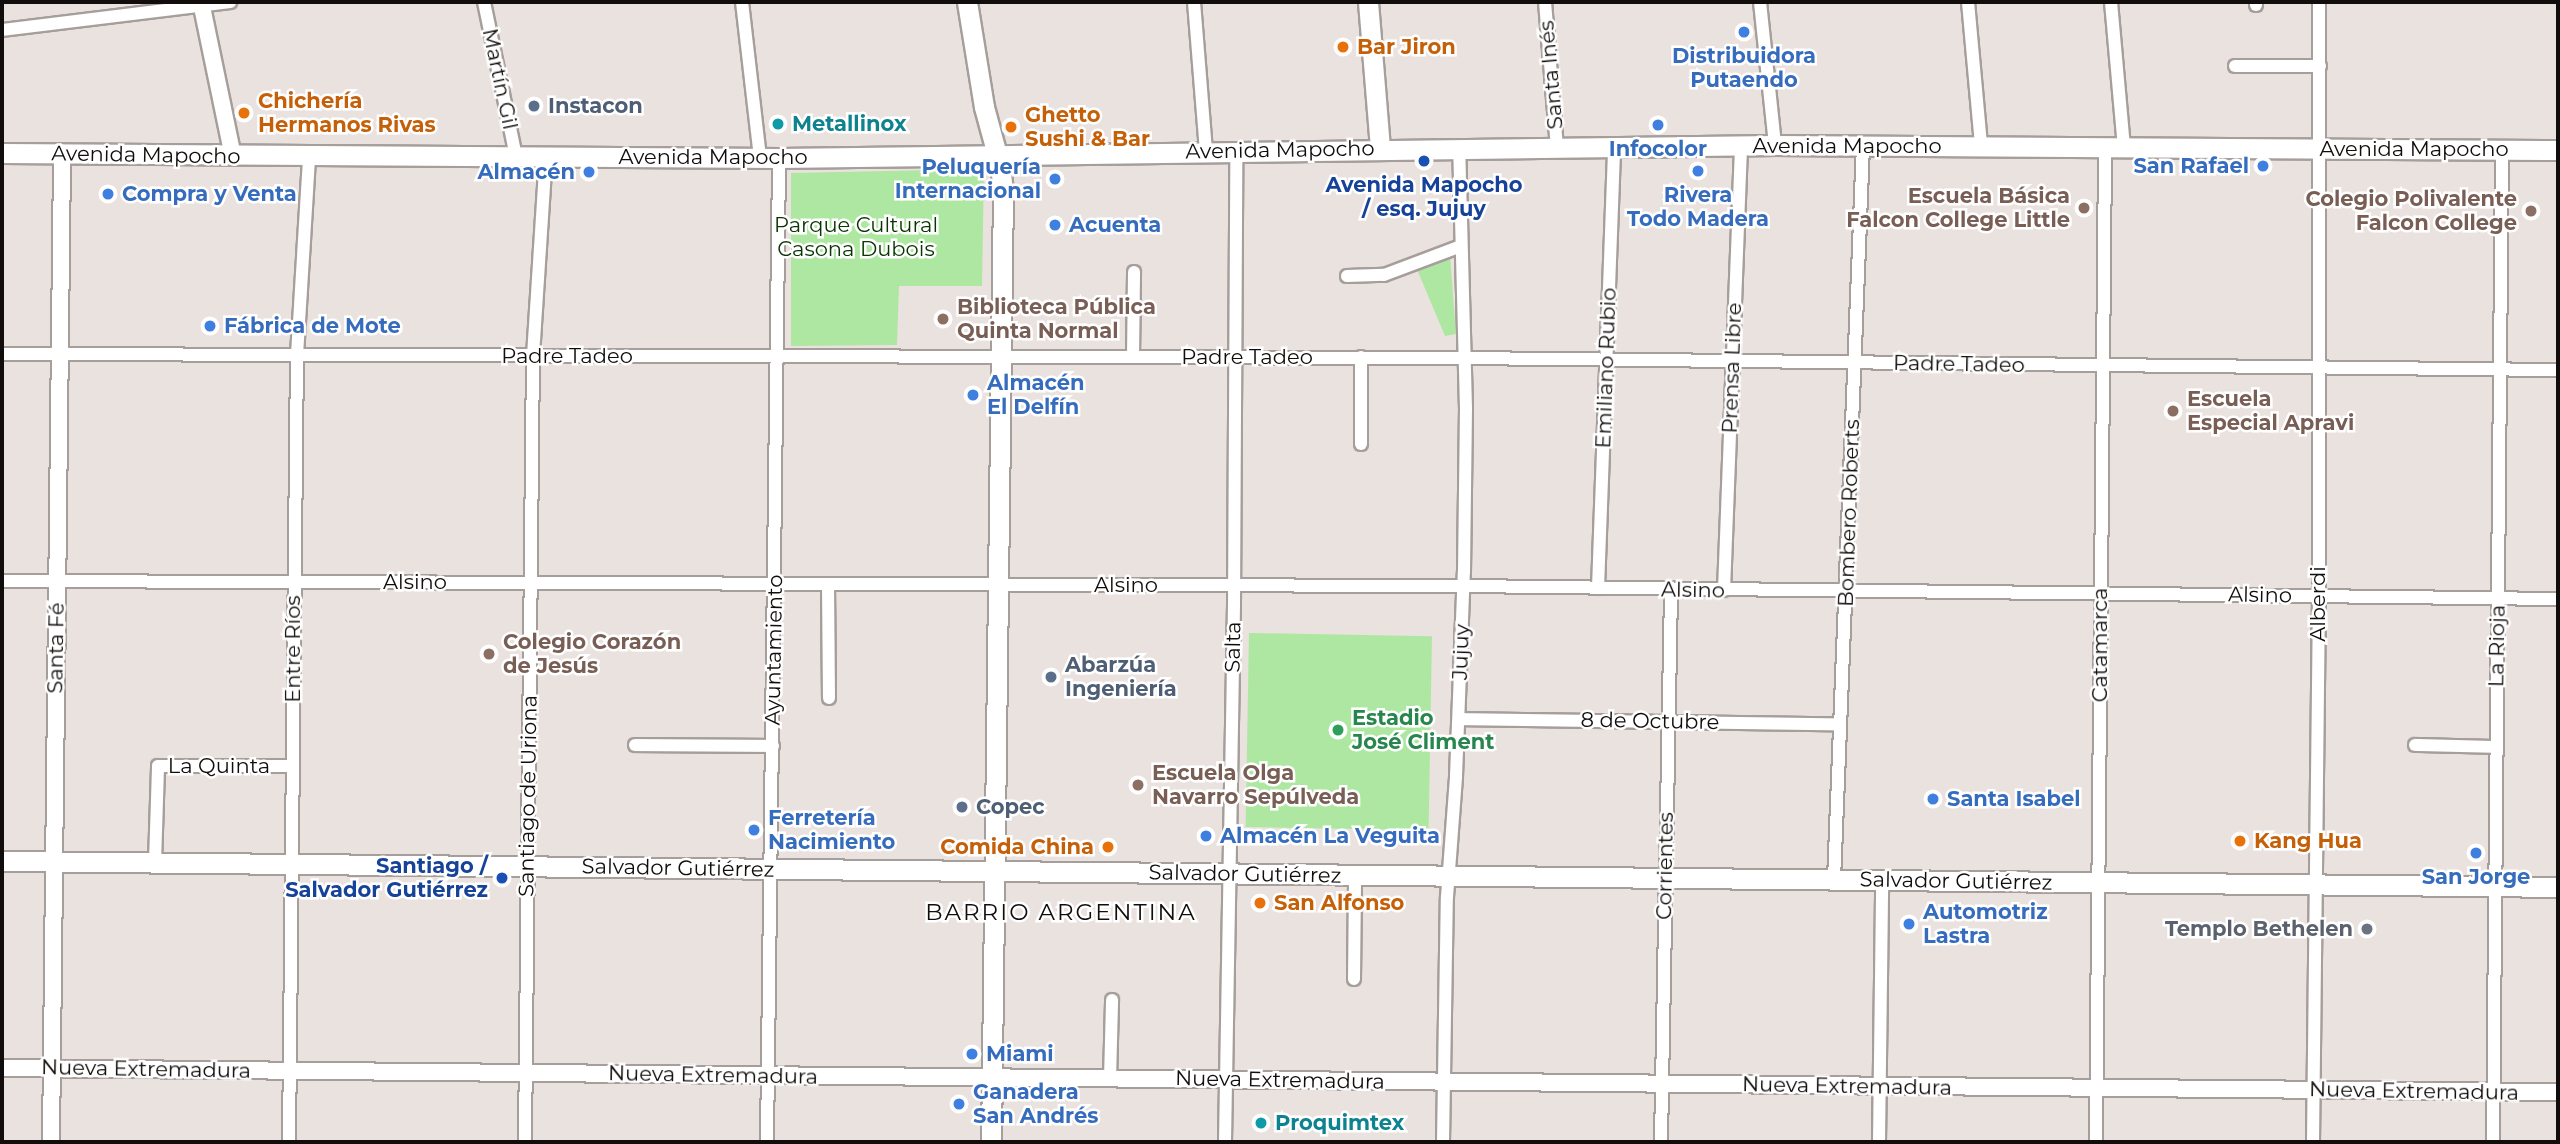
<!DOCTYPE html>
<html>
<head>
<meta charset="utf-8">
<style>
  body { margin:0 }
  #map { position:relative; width:2560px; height:1144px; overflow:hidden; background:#eae2df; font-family:Montserrat,sans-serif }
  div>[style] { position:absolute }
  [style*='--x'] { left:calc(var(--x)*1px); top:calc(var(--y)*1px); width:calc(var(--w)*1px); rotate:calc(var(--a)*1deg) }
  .green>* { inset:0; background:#aee7a1; transform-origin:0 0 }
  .roads { filter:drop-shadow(2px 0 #a69e9b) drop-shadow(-2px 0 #a69e9b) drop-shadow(0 2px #a69e9b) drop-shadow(0 -2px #a69e9b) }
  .minor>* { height:12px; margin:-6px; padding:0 6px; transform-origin:6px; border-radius:6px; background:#fff }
  .tertiary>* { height:16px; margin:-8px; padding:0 8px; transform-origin:8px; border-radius:8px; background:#fff }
  .secondary>* { height:19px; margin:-9.5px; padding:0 9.5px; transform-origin:9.5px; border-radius:9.5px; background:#fff }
  .dots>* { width:19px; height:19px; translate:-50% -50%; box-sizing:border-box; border:4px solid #fff; border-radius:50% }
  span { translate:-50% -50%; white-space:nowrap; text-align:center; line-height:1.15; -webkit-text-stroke:5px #fff; paint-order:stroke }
  .food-label { font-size:21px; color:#c56008; font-weight:700 }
  .left { translate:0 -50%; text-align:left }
  .right { translate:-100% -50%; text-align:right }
  .shop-label { font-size:21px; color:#366cbe; font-weight:700 }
  .street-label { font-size:21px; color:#100d0c }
  .service-label { font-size:21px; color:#4e5e75; font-weight:700 }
  .culture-label { font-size:21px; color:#0d838f; font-weight:700 }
  .transit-label { font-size:21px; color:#164399; font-weight:700 }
  .education-label { font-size:21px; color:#785e54; font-weight:700 }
  .park-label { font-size:21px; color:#093600 }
  .leisure-label { font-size:21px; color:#27864d; font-weight:700 }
  .worship-label { font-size:21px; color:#5b616d; font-weight:700 }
  .neighbourhood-label { font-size:23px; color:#100d0c; letter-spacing:2px }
  .frame { position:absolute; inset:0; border:4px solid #100d0c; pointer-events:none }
</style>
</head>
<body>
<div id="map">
  <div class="green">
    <div style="clip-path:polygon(984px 169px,982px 286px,899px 286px,897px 345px,791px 346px,791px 173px)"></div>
    <div style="clip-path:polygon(1450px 255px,1456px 334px,1445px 336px,1416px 267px)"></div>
    <div style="left:1249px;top:633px;width:183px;height:194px;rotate:1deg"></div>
  </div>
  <div class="roads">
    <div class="minor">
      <div style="--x:484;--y:2;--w:158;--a:78.3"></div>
      <div style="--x:742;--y:2;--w:157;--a:83.4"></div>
      <div style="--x:1194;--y:2;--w:149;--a:85.4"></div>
      <div style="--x:1545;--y:2;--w:145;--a:85.3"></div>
      <div style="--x:1760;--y:2;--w:144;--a:84"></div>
      <div style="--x:1968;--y:2;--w:145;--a:84.8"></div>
      <div style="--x:2111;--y:2;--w:146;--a:84.9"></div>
      <div style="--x:2256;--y:2;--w:3;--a:90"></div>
      <div style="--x:2;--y:30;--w:230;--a:-7"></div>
      <div style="--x:2235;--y:66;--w:85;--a:0"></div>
      <div style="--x:1347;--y:276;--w:37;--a:-2"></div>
      <div style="--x:1384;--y:275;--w:82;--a:-20.6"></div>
      <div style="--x:2;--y:354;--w:1461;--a:0.16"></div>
      <div style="--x:1463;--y:358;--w:1095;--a:0.63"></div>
      <div style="--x:1133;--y:357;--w:85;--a:-89.3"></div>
      <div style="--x:1361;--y:444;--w:87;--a:-90"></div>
      <div style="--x:2;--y:581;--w:1461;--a:0.2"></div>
      <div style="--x:1463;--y:586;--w:1095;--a:0.68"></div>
      <div style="--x:828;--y:584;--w:114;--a:89.5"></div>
      <div style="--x:1598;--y:588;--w:441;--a:-87.9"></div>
      <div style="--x:1724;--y:590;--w:445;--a:-87.8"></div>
      <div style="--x:1459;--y:719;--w:381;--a:0.8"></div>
      <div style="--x:635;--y:745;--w:138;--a:0.4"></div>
      <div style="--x:2415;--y:745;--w:81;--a:1.4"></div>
      <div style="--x:155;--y:863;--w:97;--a:-88.2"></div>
      <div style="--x:158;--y:766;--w:134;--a:0"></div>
      <div style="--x:1834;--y:880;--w:736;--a:-87.74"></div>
      <div style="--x:1354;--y:979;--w:104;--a:-89.4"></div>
      <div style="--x:1110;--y:1079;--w:79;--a:-88.5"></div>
      <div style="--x:289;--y:1142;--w:787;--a:-89.42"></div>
      <div style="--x:297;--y:355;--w:199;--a:-86.5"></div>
      <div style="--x:525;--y:1142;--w:786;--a:-89.42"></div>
      <div style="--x:533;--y:356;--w:199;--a:-86.3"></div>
      <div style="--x:767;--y:1142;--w:984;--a:-89.3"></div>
      <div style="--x:1225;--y:1142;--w:537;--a:-89.04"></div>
      <div style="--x:1234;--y:605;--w:454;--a:-89.7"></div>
      <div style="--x:1443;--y:1142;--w:245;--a:-89.1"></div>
      <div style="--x:1447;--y:897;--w:121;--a:-85.7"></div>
      <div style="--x:1456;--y:776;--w:204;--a:-87.8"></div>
      <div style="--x:1464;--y:572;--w:163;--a:-89.3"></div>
      <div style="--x:1466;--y:409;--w:261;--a:-91.5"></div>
      <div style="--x:1661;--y:1142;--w:552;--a:-88.96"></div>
      <div style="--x:1879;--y:1142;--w:262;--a:-89.3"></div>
      <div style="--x:2096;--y:1142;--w:995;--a:-89.48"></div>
      <div style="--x:2313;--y:1142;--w:546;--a:-89.37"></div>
      <div style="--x:2319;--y:596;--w:594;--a:-90"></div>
      <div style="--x:2493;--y:1142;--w:992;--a:-89.48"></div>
    </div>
    <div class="tertiary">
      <div style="--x:201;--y:2;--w:157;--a:78.3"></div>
      <div style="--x:2;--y:1068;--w:2556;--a:0.54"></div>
      <div style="--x:51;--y:1142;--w:988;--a:-89.36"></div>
    </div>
    <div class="secondary">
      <div style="--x:967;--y:2;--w:106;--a:80.8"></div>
      <div style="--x:984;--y:107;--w:61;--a:74.8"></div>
      <div style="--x:1000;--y:166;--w:23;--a:83"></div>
      <div style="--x:1003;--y:189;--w:953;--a:90.72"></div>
      <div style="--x:1368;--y:2;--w:147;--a:85.3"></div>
      <div style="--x:2;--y:153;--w:777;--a:0.37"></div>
      <div style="--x:779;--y:158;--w:996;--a:-0.75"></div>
      <div style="--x:1775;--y:145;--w:783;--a:0.37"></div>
      <div style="--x:2;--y:861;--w:2556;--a:0.58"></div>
    </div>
  </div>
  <div class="dots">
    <div style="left:1744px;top:32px;background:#3f7fe0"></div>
    <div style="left:1343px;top:47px;background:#e8710a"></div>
    <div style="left:534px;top:106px;background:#5c6f8a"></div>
    <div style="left:244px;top:113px;background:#e8710a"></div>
    <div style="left:778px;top:124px;background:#0f9aa8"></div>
    <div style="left:1658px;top:125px;background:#3f7fe0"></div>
    <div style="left:1011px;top:127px;background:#e8710a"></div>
    <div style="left:1424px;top:161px;background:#1a4fb4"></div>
    <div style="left:2263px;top:166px;background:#3f7fe0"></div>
    <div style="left:1698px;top:171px;background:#3f7fe0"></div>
    <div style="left:589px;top:172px;background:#3f7fe0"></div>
    <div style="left:1055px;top:179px;background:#3f7fe0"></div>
    <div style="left:108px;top:194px;background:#3f7fe0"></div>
    <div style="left:2084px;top:208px;background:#8d6e63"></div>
    <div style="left:2531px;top:211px;background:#8d6e63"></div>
    <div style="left:1055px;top:225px;background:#3f7fe0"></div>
    <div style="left:943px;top:319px;background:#8d6e63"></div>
    <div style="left:210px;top:326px;background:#3f7fe0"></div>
    <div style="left:973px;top:395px;background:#3f7fe0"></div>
    <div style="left:2173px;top:411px;background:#8d6e63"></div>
    <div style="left:489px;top:654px;background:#8d6e63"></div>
    <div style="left:1051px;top:677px;background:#5c6f8a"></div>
    <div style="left:1338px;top:730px;background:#2e9e5b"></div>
    <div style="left:1138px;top:785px;background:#8d6e63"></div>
    <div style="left:1933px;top:799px;background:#3f7fe0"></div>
    <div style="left:962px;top:807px;background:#5c6f8a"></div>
    <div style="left:754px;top:830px;background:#3f7fe0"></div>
    <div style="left:1206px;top:836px;background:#3f7fe0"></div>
    <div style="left:2240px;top:841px;background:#e8710a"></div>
    <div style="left:1108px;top:847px;background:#e8710a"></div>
    <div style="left:2476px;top:853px;background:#3f7fe0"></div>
    <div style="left:502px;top:878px;background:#1a4fb4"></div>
    <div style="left:1260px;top:903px;background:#e8710a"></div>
    <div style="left:1909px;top:924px;background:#3f7fe0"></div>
    <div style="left:2367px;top:929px;background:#6b7280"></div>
    <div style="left:972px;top:1054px;background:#3f7fe0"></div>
    <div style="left:959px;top:1104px;background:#3f7fe0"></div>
    <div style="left:1261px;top:1123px;background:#0f9aa8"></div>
  </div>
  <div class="food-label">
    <span class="left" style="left:1357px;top:47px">Bar Jiron</span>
    <span class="left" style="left:258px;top:113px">Chichería<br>Hermanos Rivas</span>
    <span class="left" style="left:1025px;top:127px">Ghetto<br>Sushi &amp; Bar</span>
    <span class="left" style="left:2254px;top:841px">Kang Hua</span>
    <span class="right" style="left:1094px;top:847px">Comida China</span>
    <span class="left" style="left:1274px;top:903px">San Alfonso</span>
  </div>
  <div class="shop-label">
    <span style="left:1744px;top:68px">Distribuidora<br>Putaendo</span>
    <span style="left:1658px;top:149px">Infocolor</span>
    <span class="right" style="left:2249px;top:166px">San Rafael</span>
    <span class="right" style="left:1041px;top:179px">Peluquería<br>Internacional</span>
    <span class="right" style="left:575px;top:172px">Almacén</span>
    <span class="left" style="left:122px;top:194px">Compra y Venta</span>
    <span style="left:1698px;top:207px">Rivera<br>Todo Madera</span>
    <span class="left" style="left:1069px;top:225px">Acuenta</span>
    <span class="left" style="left:224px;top:326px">Fábrica de Mote</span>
    <span class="left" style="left:987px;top:395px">Almacén<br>El Delfín</span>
    <span class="left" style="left:1947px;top:799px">Santa Isabel</span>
    <span class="left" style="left:768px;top:830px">Ferretería<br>Nacimiento</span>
    <span class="left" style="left:1220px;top:836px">Almacén La Veguita</span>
    <span style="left:2476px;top:877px">San Jorge</span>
    <span class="left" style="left:1923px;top:924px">Automotriz<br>Lastra</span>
    <span class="left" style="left:986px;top:1054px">Miami</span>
    <span class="left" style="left:973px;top:1104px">Ganadera<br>San Andrés</span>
  </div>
  <div class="street-label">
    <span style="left:1551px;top:75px;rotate:-95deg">Santa Inés</span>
    <span style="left:500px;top:79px;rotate:78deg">Martín Gil</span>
    <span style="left:1847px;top:146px">Avenida Mapocho</span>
    <span style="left:2414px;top:149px">Avenida Mapocho</span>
    <span style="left:1280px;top:150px;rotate:-1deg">Avenida Mapocho</span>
    <span style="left:146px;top:155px;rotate:1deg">Avenida Mapocho</span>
    <span style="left:713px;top:157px">Avenida Mapocho</span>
    <span style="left:567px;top:356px">Padre Tadeo</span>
    <span style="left:1247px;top:357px">Padre Tadeo</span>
    <span style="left:1959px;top:364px;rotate:1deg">Padre Tadeo</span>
    <span style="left:1606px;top:368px;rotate:-88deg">Emiliano Rubio</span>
    <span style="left:1732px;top:368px;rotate:-88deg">Prensa Libre</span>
    <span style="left:1849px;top:513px;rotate:-88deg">Bombero Roberts</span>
    <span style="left:415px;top:582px">Alsino</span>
    <span style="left:1126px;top:585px">Alsino</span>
    <span style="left:1693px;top:590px;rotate:1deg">Alsino</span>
    <span style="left:2260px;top:595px;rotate:1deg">Alsino</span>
    <span style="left:2318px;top:604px;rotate:-90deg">Alberdi</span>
    <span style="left:2100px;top:645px;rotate:-90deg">Catamarca</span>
    <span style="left:2497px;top:646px;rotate:-89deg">La Rioja</span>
    <span style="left:1233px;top:647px;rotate:-89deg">Salta</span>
    <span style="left:56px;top:648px;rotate:-89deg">Santa Fé</span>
    <span style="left:293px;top:649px;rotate:-90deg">Entre Ríos</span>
    <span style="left:774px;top:650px;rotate:-89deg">Ayuntamiento</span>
    <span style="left:1461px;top:652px;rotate:-88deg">Jujuy</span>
    <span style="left:1650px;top:721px;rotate:1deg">8 de Octubre</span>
    <span style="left:219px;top:766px">La Quinta</span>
    <span style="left:528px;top:796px;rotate:-89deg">Santiago de Uriona</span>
    <span style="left:1665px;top:866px;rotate:-89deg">Corrientes</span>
    <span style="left:678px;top:868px;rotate:1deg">Salvador Gutiérrez</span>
    <span style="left:1245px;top:874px;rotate:1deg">Salvador Gutiérrez</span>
    <span style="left:1956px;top:881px;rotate:1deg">Salvador Gutiérrez</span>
    <span style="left:146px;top:1069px;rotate:1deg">Nueva Extremadura</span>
    <span style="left:713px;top:1075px;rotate:1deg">Nueva Extremadura</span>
    <span style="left:1280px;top:1080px;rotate:1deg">Nueva Extremadura</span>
    <span style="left:1847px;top:1086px;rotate:1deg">Nueva Extremadura</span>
    <span style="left:2414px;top:1091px;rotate:1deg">Nueva Extremadura</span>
  </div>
  <div class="service-label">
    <span class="left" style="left:548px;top:106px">Instacon</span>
    <span class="left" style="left:1065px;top:677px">Abarzúa<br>Ingeniería</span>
    <span class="left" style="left:976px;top:807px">Copec</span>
  </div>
  <div class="culture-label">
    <span class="left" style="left:792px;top:124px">Metallinox</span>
    <span class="left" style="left:1275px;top:1123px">Proquimtex</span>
  </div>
  <div class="transit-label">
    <span style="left:1424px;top:197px">Avenida Mapocho<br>/ esq. Jujuy</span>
    <span class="right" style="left:488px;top:878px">Santiago /<br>Salvador Gutiérrez</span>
  </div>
  <div class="education-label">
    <span class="right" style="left:2070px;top:208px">Escuela Básica<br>Falcon College Little</span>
    <span class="right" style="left:2517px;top:211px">Colegio Polivalente<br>Falcon College</span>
    <span class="left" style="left:957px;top:319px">Biblioteca Pública<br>Quinta Normal</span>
    <span class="left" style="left:2187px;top:411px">Escuela<br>Especial Apravi</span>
    <span class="left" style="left:503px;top:654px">Colegio Corazón<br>de Jesús</span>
    <span class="left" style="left:1152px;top:785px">Escuela Olga<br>Navarro Sepúlveda</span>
  </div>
  <div class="park-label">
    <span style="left:856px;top:237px">Parque Cultural<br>Casona Dubois</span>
  </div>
  <div class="leisure-label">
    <span class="left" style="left:1352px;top:730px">Estadio<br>José Climent</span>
  </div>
  <div class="worship-label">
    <span class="right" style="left:2353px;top:929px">Templo Bethelen</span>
  </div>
  <div class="neighbourhood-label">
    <span style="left:1061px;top:912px">BARRIO ARGENTINA</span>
  </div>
  <div class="frame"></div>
</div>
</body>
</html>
